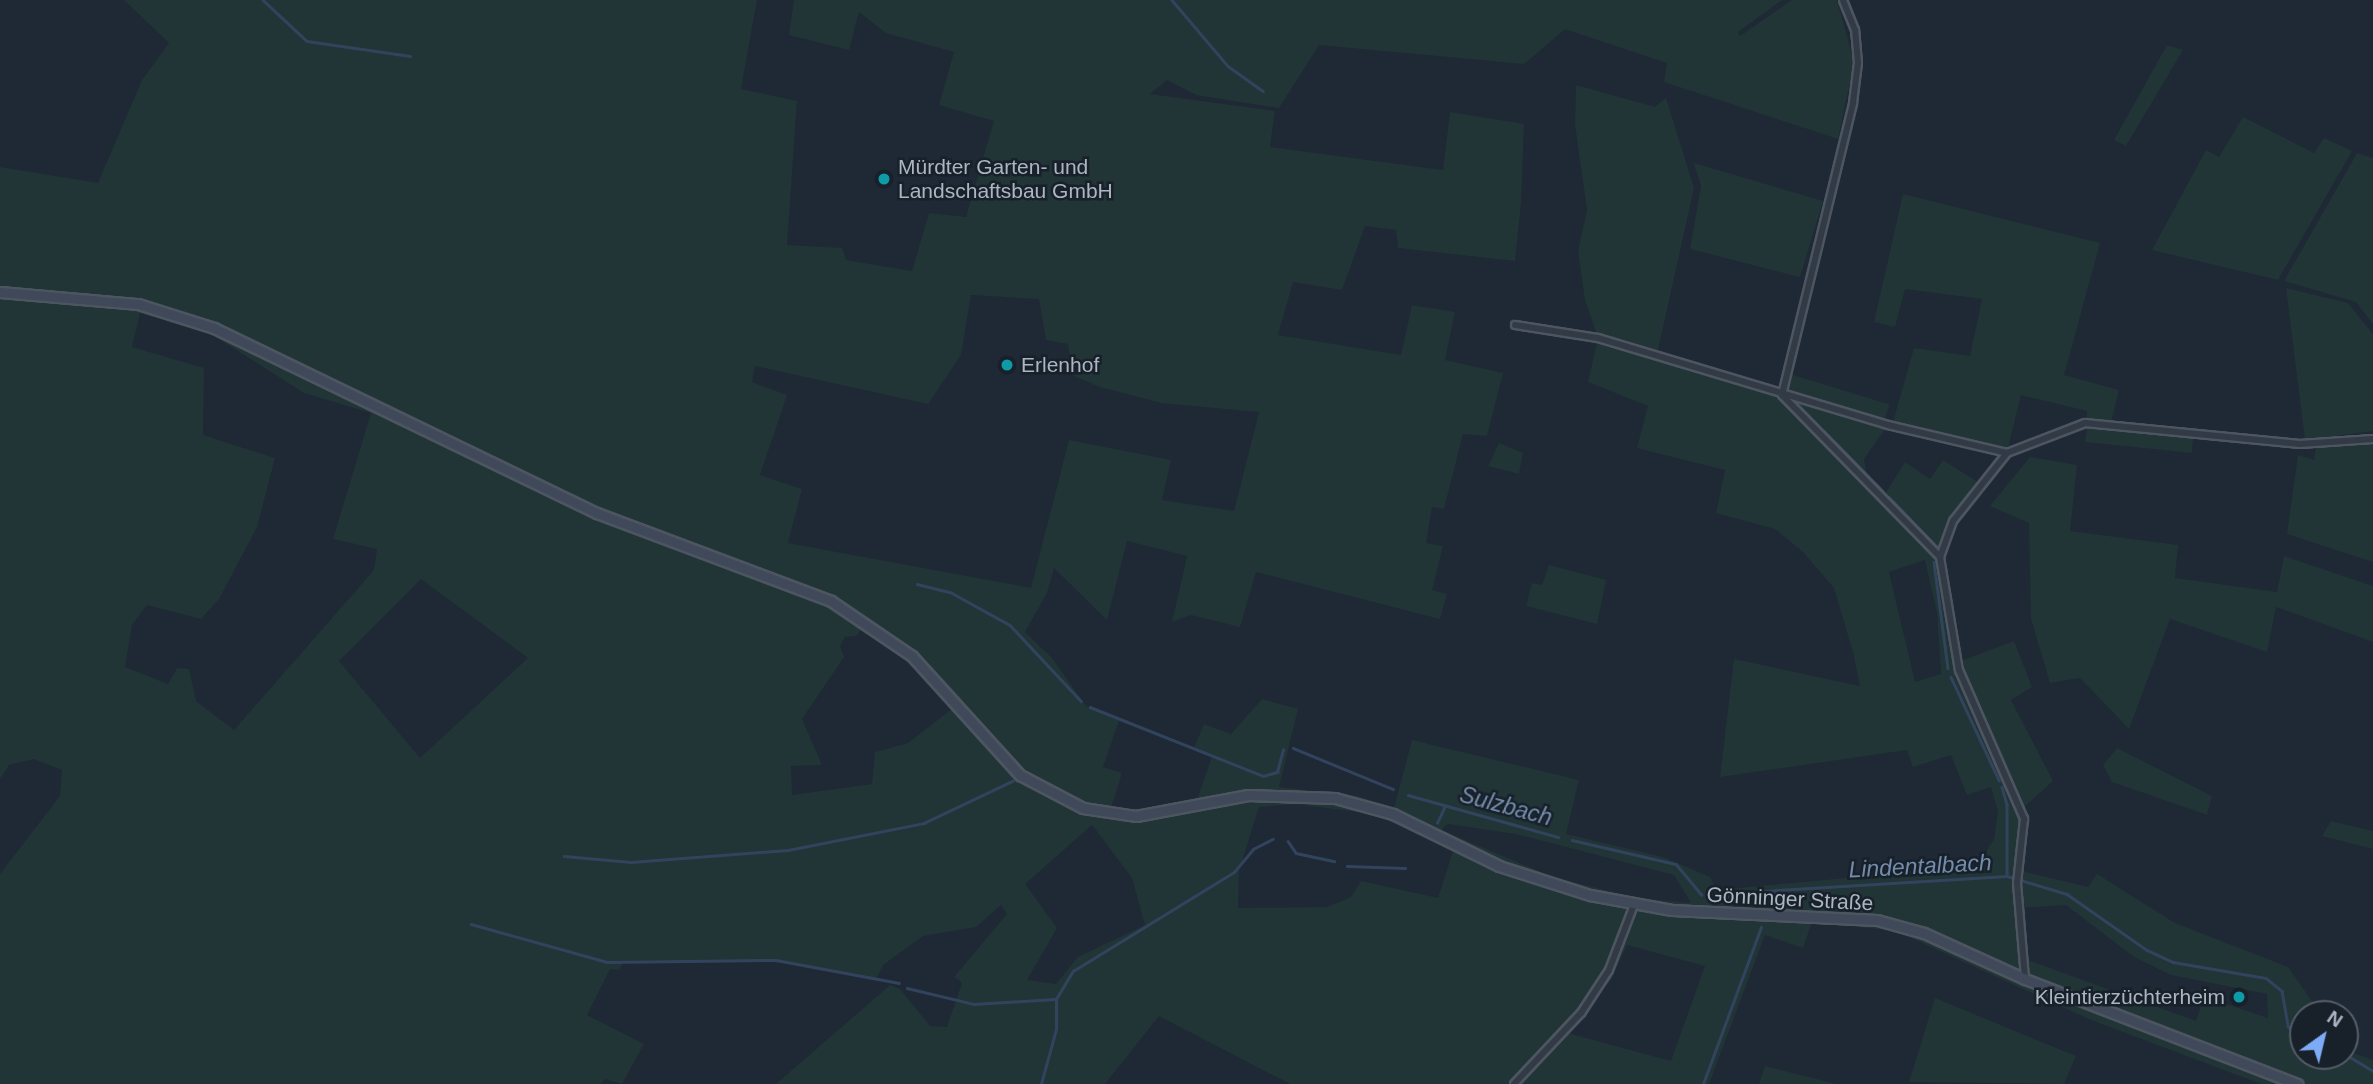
<!DOCTYPE html>
<html>
<head>
<meta charset="utf-8">
<style>
  body { margin:0 }
  #map { position:relative; width:2373px; height:1084px; overflow:hidden; background:#1f2835; font-family:Arial,sans-serif }
  div>[style] { position:absolute }
  [style*='--x'] { left:calc(var(--x)*1px); top:calc(var(--y)*1px); width:calc(var(--w)*1px); rotate:calc(var(--a)*1deg) }
  .green>* { inset:0; background:#213436; transform-origin:0 0 }
  .stream>* { height:2.5px; margin:-1.25px; padding:0 1.25px; transform-origin:1.25px; border-radius:1.25px; background:#32445d }
  .roads { filter:drop-shadow(2px 0 #4d5561) drop-shadow(-2px 0 #4d5561) drop-shadow(0 2px #4d5561) drop-shadow(0 -2px #4d5561) }
  .street>* { height:6px; margin:-3px; padding:0 3px; transform-origin:3px; border-radius:3px; background:#323a46 }
  .secondary>* { height:9px; margin:-4.5px; padding:0 4.5px; transform-origin:4.5px; border-radius:4.5px; background:#404959 }
  .dots>* { width:19px; height:19px; translate:-50% -50%; box-sizing:border-box; border:4px solid #18202a; border-radius:50% }
  span { translate:-50% -50%; white-space:nowrap; text-align:center; line-height:1.15; -webkit-text-stroke:5px #18202a; paint-order:stroke }
  .poi-label { font-size:21px; color:#acb5c3 }
  .left { translate:0 -50%; text-align:left }
  .right { translate:-100% -50%; text-align:right }
  .street-label { font-size:21px; color:#acb5c3 }
  .water-label { font-size:23px; color:#748cac; font-style:italic }
  .north { position:absolute; left:2289px; top:1000px; width:70px; height:70px; box-sizing:border-box; background:#18202a; border:2px solid #535c67; border-radius:50%; rotate:34deg; font-size:19px; font-weight:700; line-height:28px; text-align:center; color:#acb5c3 }
  .north::after { content:''; display:block; margin:auto; width:24px; height:32px; background:#7dacf7; clip-path:polygon(50% 0,100% 100%,50% 72%,0 100%) }
</style>
</head>
<body>
<div id="map">
  <div class="green">
    <div style="clip-path:polygon(evenodd,124px 0,757px 0,741px 89px,797px 101px,787px 245px,842px 248px,846px 260px,912px 271px,929px 213px,966px 217px,994px 121px,939px 105px,954px 52px,886px 33px,859px 12px,849px 50px,789px 35px,794px 0,1782px 0,1738px 32px,1740px 36px,1792px 0,1837px 0,1854px 62px,1838px 139px,1664px 82px,1667px 63px,1565px 29px,1524px 64px,1319px 45px,1279px 108px,1196px 95px,1167px 80px,1150px 94px,1275px 111px,1270px 147px,1443px 170px,1450px 112px,1524px 124px,1521px 203px,1515px 261px,1398px 248px,1396px 230px,1365px 226px,1342px 290px,1293px 282px,1278px 335px,1401px 355px,1412px 305px,1455px 312px,1445px 360px,1503px 373px,1487px 436px,1463px 434px,1444px 509px,1432px 507px,1426px 543px,1443px 546px,1432px 590px,1447px 594px,1440px 619px,1256px 572px,1240px 627px,1191px 615px,1172px 622px,1187px 556px,1127px 541px,1107px 620px,1054px 568px,1047px 593px,1025px 632px,1052px 658px,1086px 706px,1120px 718px,1103px 767px,1122px 773px,1111px 808px,1149px 809px,1197px 800px,1212px 757px,1194px 747px,1204px 724px,1231px 734px,1262px 699px,1298px 709px,1279px 787px,1358px 796px,1394px 808px,1412px 740px,1579px 780px,1566px 834px,1663px 857px,1710px 877px,1717px 890px,1977px 866px,1994px 839px,1998px 812px,1991px 787px,1967px 795px,1951px 755px,1913px 767px,1907px 750px,1720px 777px,1734px 659px,1860px 686px,1853px 652px,1834px 588px,1802px 551px,1775px 529px,1716px 513px,1725px 470px,1637px 448px,1648px 406px,1588px 382px,1598px 338px,1888px 425px,1864px 459px,1868px 482px,1883px 497px,1905px 462px,1930px 479px,1943px 460px,1981px 484px,1953px 520px,1940px 557px,1958px 662px,2014px 641px,2032px 687px,2011px 700px,2053px 781px,2021px 810px,2018px 870px,2088px 887px,2097px 874px,2175px 923px,2288px 967px,2321px 1014px,2303px 1014px,2303px 1056px,2345px 1056px,2345px 1050px,2373px 1060px,2373px 1084px,2261px 1084px,2091px 1020px,1896px 931px,1812px 922px,1803px 948px,1765px 935px,1709px 1084px,1290px 1084px,1159px 1016px,1105px 1084px,776px 1084px,890px 985px,900px 989px,930px 1026px,947px 1027px,962px 983px,954px 977px,1007px 914px,1001px 905px,976px 927px,923px 936px,883px 965px,876px 980px,776px 960px,624px 961px,619px 970px,610px 969px,587px 1015px,644px 1044px,622px 1084px,605px 1079px,600px 1084px,0 1084px,0 874px,60px 796px,62px 770px,34px 759px,9px 765px,0 779px,0 167px,98px 183px,142px 80px,169px 43px,124px 0,971px 295px,1039px 299px,1046px 340px,1068px 344px,1072px 375px,1100px 387px,1161px 403px,1259px 412px,1234px 511px,1162px 500px,1171px 460px,1069px 440px,1031px 588px,788px 543px,802px 489px,760px 475px,787px 395px,752px 382px,755px 366px,928px 404px,961px 355px,971px 295px,124px 0,140px 313px,214px 336px,304px 393px,371px 413px,333px 539px,377px 549px,374px 570px,234px 730px,196px 701px,189px 669px,177px 668px,168px 684px,125px 667px,132px 625px,147px 605px,201px 619px,219px 599px,257px 527px,275px 458px,203px 435px,204px 368px,132px 347px,140px 313px,124px 0,1925px 560px,1937px 613px,1941px 674px,1915px 682px,1889px 572px,1925px 560px,124px 0,421px 579px,528px 658px,420px 758px,339px 661px,421px 579px,124px 0,864px 626px,930px 680px,953px 708px,908px 743px,875px 752px,872px 784px,792px 795px,791px 766px,822px 765px,802px 719px,844px 657px,840px 646px,845px 637px,856px 636px,864px 626px,124px 0,1296px 804px,1373px 814px,1453px 851px,1438px 898px,1361px 881px,1351px 897px,1327px 907px,1238px 908px,1239px 871px,1259px 807px,1296px 804px,124px 0,1448px 824px,1516px 834px,1674px 875px,1691px 903px,1636px 898px,1553px 877px,1441px 830px,1448px 824px,124px 0,1092px 825px,1132px 878px,1145px 925px,1078px 957px,1056px 984px,1027px 980px,1057px 928px,1025px 884px,1092px 825px,124px 0,2066px 905px,2134px 957px,2171px 975px,2267px 994px,2268px 1018px,2214px 1000px,2201px 1006px,2196px 1021px,2025px 959px,2019px 908px,2066px 905px,124px 0,1627px 945px,1705px 966px,1671px 1061px,1564px 1032px,1611px 980px,1627px 945px)"></div>
    <div style="clip-path:polygon(2167px 45px,2183px 50px,2126px 146px,2114px 140px)"></div>
    <div style="clip-path:polygon(1576px 85px,1655px 107px,1666px 98px,1694px 188px,1658px 350px,1596px 332px,1585px 300px,1578px 251px,1587px 210px,1575px 125px)"></div>
    <div style="clip-path:polygon(2243px 117px,2314px 153px,2324px 138px,2352px 151px,2278px 280px,2152px 250px,2206px 150px,2219px 157px)"></div>
    <div style="clip-path:polygon(2357px 153px,2373px 158px,2373px 324px,2356px 302px,2284px 281px)"></div>
    <div style="clip-path:polygon(1694px 163px,1823px 201px,1800px 277px,1690px 249px,1701px 186px)"></div>
    <div style="clip-path:polygon(1903px 194px,2100px 243px,2064px 375px,2119px 390px,2111px 422px,2086px 420px,2087px 411px,2021px 395px,2008px 448px,1893px 422px,1914px 348px,1970px 356px,1982px 299px,1905px 289px,1895px 327px,1874px 322px)"></div>
    <div style="clip-path:polygon(2286px 288px,2348px 303px,2373px 334px,2373px 431px,2305px 440px)"></div>
    <div style="left:1790px;top:374px;width:104px;height:19px;rotate:17deg"></div>
    <div style="left:2087px;top:425px;width:107px;height:17px;rotate:6deg"></div>
    <div style="clip-path:polygon(2373px 439px,2373px 562px,2287px 534px,2298px 455px,2314px 460px,2316px 447px)"></div>
    <div style="clip-path:polygon(1499px 443px,1523px 453px,1519px 474px,1488px 466px)"></div>
    <div style="clip-path:polygon(2030px 457px,2077px 465px,2070px 531px,2178px 545px,2175px 578px,2277px 592px,2284px 556px,2373px 586px,2373px 642px,2276px 607px,2267px 652px,2170px 619px,2129px 729px,2080px 678px,2050px 683px,2031px 619px,2029px 523px,1990px 506px)"></div>
    <div style="clip-path:polygon(1549px 565px,1606px 580px,1597px 624px,1526px 606px,1532px 583px,1542px 585px)"></div>
    <div style="clip-path:polygon(2117px 748px,2212px 796px,2207px 815px,2112px 782px,2103px 765px)"></div>
    <div style="clip-path:polygon(2331px 821px,2373px 831px,2373px 849px,2322px 836px)"></div>
    <div style="clip-path:polygon(1935px 998px,2076px 1056px,2064px 1084px,1909px 1082px)"></div>
    <div style="clip-path:polygon(1765px 1066px,1836px 1084px,1759px 1084px)"></div>
  </div>
  <div class="stream">
    <div style="--x:263;--y:0;--w:60;--a:43"></div>
    <div style="--x:307;--y:41;--w:104;--a:8.3"></div>
    <div style="--x:1172;--y:0;--w:87;--a:49.7"></div>
    <div style="--x:1228;--y:66;--w:43;--a:35.5"></div>
    <div style="--x:1824;--y:431;--w:84;--a:45.5"></div>
    <div style="--x:1889;--y:497;--w:71;--a:46.1"></div>
    <div style="--x:1934;--y:562;--w:107;--a:82.5"></div>
    <div style="--x:917;--y:584;--w:36;--a:14"></div>
    <div style="--x:952;--y:593;--w:66;--a:28.9"></div>
    <div style="--x:1010;--y:625;--w:104;--a:46.9"></div>
    <div style="--x:1951;--y:677;--w:114;--a:65"></div>
    <div style="--x:1090;--y:707;--w:186;--a:21.7"></div>
    <div style="--x:1263;--y:776;--w:15;--a:-16"></div>
    <div style="--x:1277;--y:772;--w:23;--a:-75"></div>
    <div style="--x:1293;--y:748;--w:108;--a:22.3"></div>
    <div style="--x:2002;--y:787;--w:18;--a:74"></div>
    <div style="--x:2007;--y:804;--w:72;--a:90"></div>
    <div style="--x:1408;--y:795;--w:156;--a:15.6"></div>
    <div style="--x:1437;--y:823;--w:19;--a:-65"></div>
    <div style="--x:1572;--y:840;--w:107;--a:13"></div>
    <div style="--x:1676;--y:864;--w:40;--a:50"></div>
    <div style="--x:1288;--y:841;--w:14;--a:56"></div>
    <div style="--x:1296;--y:853;--w:39;--a:12"></div>
    <div style="--x:564;--y:856;--w:67;--a:5.1"></div>
    <div style="--x:631;--y:862;--w:157;--a:-4.4"></div>
    <div style="--x:788;--y:850;--w:139;--a:-11.2"></div>
    <div style="--x:924;--y:823;--w:98;--a:-25.5"></div>
    <div style="--x:1347;--y:866;--w:58;--a:2"></div>
    <div style="--x:1715;--y:897;--w:62;--a:-6.4"></div>
    <div style="--x:1773;--y:898;--w:9;--a:-63"></div>
    <div style="--x:1777;--y:890;--w:230;--a:-3.5"></div>
    <div style="--x:2007;--y:876;--w:63;--a:16.7"></div>
    <div style="--x:2067;--y:894;--w:98;--a:35"></div>
    <div style="--x:2147;--y:950;--w:29;--a:25"></div>
    <div style="--x:2173;--y:962;--w:94;--a:9.8"></div>
    <div style="--x:2266;--y:978;--w:21;--a:39"></div>
    <div style="--x:2282;--y:991;--w:36;--a:80"></div>
    <div style="--x:2288;--y:1026;--w:21;--a:45"></div>
    <div style="--x:471;--y:924;--w:141;--a:15.6"></div>
    <div style="--x:607;--y:962;--w:169;--a:-0.7"></div>
    <div style="--x:776;--y:960;--w:125;--a:10.6"></div>
    <div style="--x:907;--y:988;--w:69;--a:13.4"></div>
    <div style="--x:974;--y:1004;--w:81;--a:-3.5"></div>
    <div style="--x:2345;--y:1054;--w:33;--a:31"></div>
    <div style="--x:1041;--y:1084;--w:57;--a:-74.7"></div>
    <div style="--x:1056;--y:1029;--w:30;--a:-90"></div>
    <div style="--x:1056;--y:999;--w:33;--a:-59"></div>
    <div style="--x:1073;--y:971;--w:189;--a:-31.6"></div>
    <div style="--x:1234;--y:872;--w:30;--a:-50"></div>
    <div style="--x:1253;--y:849;--w:22;--a:-27"></div>
    <div style="--x:1703;--y:1084;--w:167;--a:-69.7"></div>
  </div>
  <div class="roads">
    <div class="street">
      <div style="--x:1515;--y:325;--w:84;--a:8.9"></div>
      <div style="--x:1598;--y:338;--w:303;--a:16.7"></div>
      <div style="--x:1888;--y:425;--w:122;--a:13.2"></div>
      <div style="--x:2007;--y:453;--w:84;--a:-21"></div>
      <div style="--x:2085;--y:423;--w:216;--a:5.6"></div>
      <div style="--x:2300;--y:444;--w:73;--a:-3.9"></div>
      <div style="--x:1782;--y:395;--w:301;--a:-76.3"></div>
      <div style="--x:1853;--y:103;--w:40;--a:-82.9"></div>
      <div style="--x:1858;--y:63;--w:33;--a:-95"></div>
      <div style="--x:1855;--y:30;--w:32;--a:-112"></div>
      <div style="--x:1783;--y:396;--w:225;--a:45.7"></div>
      <div style="--x:1940;--y:557;--w:115;--a:80.5"></div>
      <div style="--x:1959;--y:670;--w:163;--a:66.4"></div>
      <div style="--x:2024;--y:819;--w:64;--a:96.2"></div>
      <div style="--x:2017;--y:883;--w:96;--a:85.2"></div>
      <div style="--x:1940;--y:557;--w:38;--a:-70"></div>
      <div style="--x:1953;--y:521;--w:87;--a:-51.5"></div>
      <div style="--x:1514;--y:1084;--w:98;--a:-46.7"></div>
      <div style="--x:1581;--y:1013;--w:51;--a:-56.9"></div>
      <div style="--x:1609;--y:970;--w:70;--a:-69"></div>
    </div>
    <div class="secondary">
      <div style="--x:0;--y:292;--w:139;--a:5"></div>
      <div style="--x:138;--y:304;--w:80;--a:17.5"></div>
      <div style="--x:214;--y:328;--w:425;--a:25.8"></div>
      <div style="--x:597;--y:513;--w:250;--a:20.6"></div>
      <div style="--x:831;--y:601;--w:98;--a:34.2"></div>
      <div style="--x:912;--y:656;--w:161;--a:47.8"></div>
      <div style="--x:1020;--y:775;--w:71;--a:27.6"></div>
      <div style="--x:1083;--y:808;--w:54;--a:8.6"></div>
      <div style="--x:1136;--y:816;--w:114;--a:-10.6"></div>
      <div style="--x:1248;--y:795;--w:87;--a:2"></div>
      <div style="--x:1335;--y:798;--w:60;--a:15.4"></div>
      <div style="--x:1393;--y:814;--w:118;--a:26.1"></div>
      <div style="--x:1499;--y:866;--w:96;--a:17.7"></div>
      <div style="--x:1590;--y:895;--w:83;--a:10.4"></div>
      <div style="--x:1672;--y:910;--w:205;--a:2.8"></div>
      <div style="--x:1877;--y:920;--w:49;--a:15.5"></div>
      <div style="--x:1924;--y:933;--w:111;--a:24.5"></div>
      <div style="--x:2025;--y:979;--w:292;--a:21.1"></div>
    </div>
  </div>
  <div class="dots">
    <div style="left:884px;top:179px;background:#0f9aa8"></div>
    <div style="left:1007px;top:365px;background:#0f9aa8"></div>
    <div style="left:2239px;top:997px;background:#0f9aa8"></div>
  </div>
  <div class="poi-label">
    <span class="left" style="left:898px;top:179px">Mürdter Garten- und<br>Landschaftsbau GmbH</span>
    <span class="left" style="left:1021px;top:365px">Erlenhof</span>
    <span class="right" style="left:2225px;top:997px">Kleintierzüchterheim</span>
  </div>
  <div class="street-label">
    <span style="left:1790px;top:899px;rotate:3deg">Gönninger Straße</span>
  </div>
  <div class="water-label">
    <span style="left:1506px;top:806px;rotate:15deg">Sulzbach</span>
    <span style="left:1920px;top:866px;rotate:-3deg">Lindentalbach</span>
  </div>
  <div class="north">N</div>
</div>
</body>
</html>
